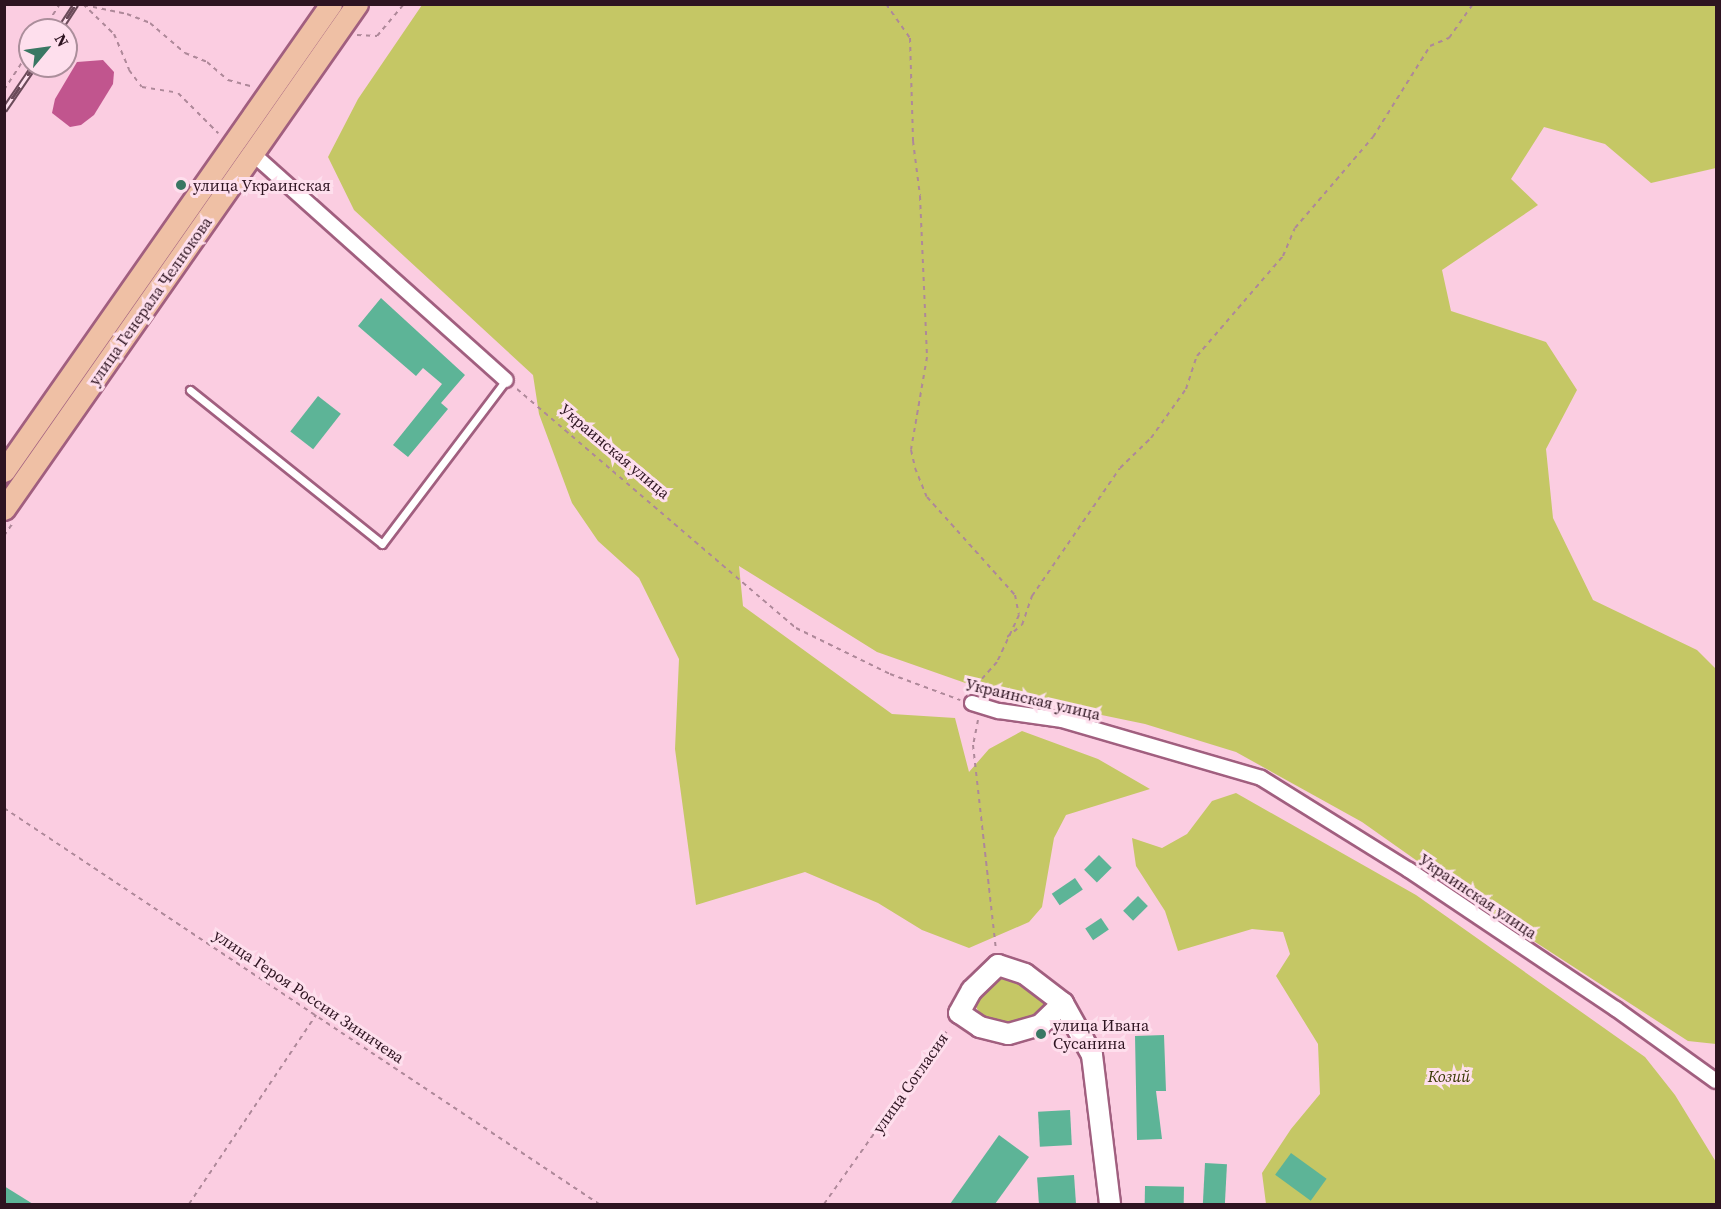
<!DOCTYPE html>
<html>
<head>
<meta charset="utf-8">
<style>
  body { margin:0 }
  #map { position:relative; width:1721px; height:1209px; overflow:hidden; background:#fbcde1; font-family:"Source Serif 4",serif }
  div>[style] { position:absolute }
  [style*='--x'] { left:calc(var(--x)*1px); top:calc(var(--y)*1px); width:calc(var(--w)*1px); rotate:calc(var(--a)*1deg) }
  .green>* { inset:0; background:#c5c765 }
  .water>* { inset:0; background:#c1558e }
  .building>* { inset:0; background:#5db497; transform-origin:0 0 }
  .path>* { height:2px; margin-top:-1px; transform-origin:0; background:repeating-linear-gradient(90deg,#ae8899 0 4.5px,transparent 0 9px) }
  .roads { filter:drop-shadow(2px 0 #a15f7f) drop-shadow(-2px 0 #a15f7f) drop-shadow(0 2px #a15f7f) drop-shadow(0 -2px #a15f7f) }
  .lane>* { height:7px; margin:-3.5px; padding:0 3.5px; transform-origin:3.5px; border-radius:3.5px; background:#fff }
  .street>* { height:14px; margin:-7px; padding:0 7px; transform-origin:7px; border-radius:7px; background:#fff }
  .secondary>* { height:20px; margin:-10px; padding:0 10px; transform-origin:10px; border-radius:10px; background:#fff }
  .primary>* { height:21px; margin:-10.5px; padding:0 10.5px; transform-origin:10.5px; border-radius:10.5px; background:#efc0a5 }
  .rail>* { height:7px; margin-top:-3.5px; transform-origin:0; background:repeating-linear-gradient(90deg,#fedfed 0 14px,#6a4a59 0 28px); box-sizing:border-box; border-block:2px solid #6a4a59 }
  .dots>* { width:16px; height:16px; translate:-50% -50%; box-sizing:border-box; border:3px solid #fedfed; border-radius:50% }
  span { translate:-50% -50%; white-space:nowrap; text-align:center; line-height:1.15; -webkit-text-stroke:6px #fedfed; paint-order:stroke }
  .poi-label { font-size:16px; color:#2e1421 }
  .left { translate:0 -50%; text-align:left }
  .street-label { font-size:16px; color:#2e1421 }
  .park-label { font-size:16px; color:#363600; font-style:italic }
  .frame { position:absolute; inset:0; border:6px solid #2e1421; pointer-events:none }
  .north { position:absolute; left:18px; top:18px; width:60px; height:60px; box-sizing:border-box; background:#fedfed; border:2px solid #ab8e9b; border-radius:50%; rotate:61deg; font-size:16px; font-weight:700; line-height:24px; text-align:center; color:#2e1421 }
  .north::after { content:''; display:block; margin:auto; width:21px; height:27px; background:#397763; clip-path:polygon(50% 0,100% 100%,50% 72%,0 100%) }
</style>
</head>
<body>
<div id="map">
  <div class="green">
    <div style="clip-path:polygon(422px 5px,1716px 5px,1716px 168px,1651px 183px,1605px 144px,1544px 127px,1511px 179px,1538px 205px,1442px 270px,1451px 311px,1546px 342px,1577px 390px,1546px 449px,1553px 518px,1593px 600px,1697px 650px,1716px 669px,1716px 1044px,1688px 1041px,1498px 918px,1362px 822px,1236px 752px,1145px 724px,991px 692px,877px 652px,739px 566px,743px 606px,892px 714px,955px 718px,969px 772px,989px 749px,1022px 731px,1098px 759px,1150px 789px,1066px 815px,1054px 838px,1042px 907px,1029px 922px,969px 948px,922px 930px,878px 903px,805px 872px,696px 905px,675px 749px,679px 659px,639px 578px,598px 541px,572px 503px,539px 414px,533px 375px,354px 210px,328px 157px,358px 99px)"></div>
    <div style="clip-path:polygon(1236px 793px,1416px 895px,1645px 1057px,1675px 1095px,1716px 1162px,1716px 1204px,1266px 1204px,1262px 1173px,1291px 1129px,1320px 1094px,1318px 1044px,1276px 976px,1290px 954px,1283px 932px,1252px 929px,1178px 951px,1165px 911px,1136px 866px,1132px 838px,1162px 848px,1187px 834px,1212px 801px)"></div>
    <div style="clip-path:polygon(1003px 978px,1018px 980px,1049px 1006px,1031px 1021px,1001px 1025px,983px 1020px,974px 1003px,977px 993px,994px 980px)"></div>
  </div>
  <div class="water">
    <div style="clip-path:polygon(103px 60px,114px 72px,113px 84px,94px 115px,81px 125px,70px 127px,52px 113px,55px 99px,77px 62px)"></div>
  </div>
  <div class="building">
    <div style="clip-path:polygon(381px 298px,465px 375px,441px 403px,448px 409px,408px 457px,393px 445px,442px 384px,423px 368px,416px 376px,358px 326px)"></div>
    <div style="left:318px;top:396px;width:29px;height:45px;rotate:38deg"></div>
    <div style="left:1099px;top:855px;width:18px;height:21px;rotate:45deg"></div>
    <div style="left:1075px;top:878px;width:14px;height:28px;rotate:56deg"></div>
    <div style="left:1138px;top:896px;width:14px;height:21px;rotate:45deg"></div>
    <div style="left:1101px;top:918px;width:14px;height:19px;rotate:56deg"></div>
    <div style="clip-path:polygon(1164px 1035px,1166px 1091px,1156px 1091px,1162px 1139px,1137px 1140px,1135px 1036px)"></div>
    <div style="left:1070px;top:1110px;width:35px;height:32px;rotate:87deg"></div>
    <div style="clip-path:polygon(999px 1135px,1029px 1157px,995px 1204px,950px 1204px)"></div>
    <div style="left:1291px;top:1153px;width:44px;height:27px;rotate:36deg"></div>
    <div style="left:1205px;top:1163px;width:22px;height:41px;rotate:3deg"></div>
    <div style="left:1074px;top:1175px;width:29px;height:37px;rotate:86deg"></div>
    <div style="clip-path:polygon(4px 1186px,33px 1204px,4px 1204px)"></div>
    <div style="left:1145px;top:1186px;width:39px;height:18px;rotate:1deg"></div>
  </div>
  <div class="path">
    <div style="--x:83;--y:4;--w:43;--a:44.1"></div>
    <div style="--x:114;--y:34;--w:39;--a:67"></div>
    <div style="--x:129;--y:70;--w:21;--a:53"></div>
    <div style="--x:142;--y:87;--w:36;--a:9"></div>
    <div style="--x:178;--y:93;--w:57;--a:45"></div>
    <div style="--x:886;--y:4;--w:42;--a:54.8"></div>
    <div style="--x:910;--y:38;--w:103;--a:88.3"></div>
    <div style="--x:913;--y:141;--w:55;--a:82.7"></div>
    <div style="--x:920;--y:196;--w:161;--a:87.5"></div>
    <div style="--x:927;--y:357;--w:94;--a:99.8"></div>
    <div style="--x:911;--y:450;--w:18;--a:77"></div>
    <div style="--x:915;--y:468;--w:31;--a:68"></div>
    <div style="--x:927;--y:497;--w:132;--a:48.1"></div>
    <div style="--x:1015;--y:595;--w:20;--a:79"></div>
    <div style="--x:1019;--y:615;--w:52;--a:115.1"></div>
    <div style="--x:997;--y:662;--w:25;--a:132"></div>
    <div style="--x:980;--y:681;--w:10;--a:90"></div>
    <div style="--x:84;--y:5;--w:44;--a:11.8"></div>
    <div style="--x:127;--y:14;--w:25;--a:21"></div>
    <div style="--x:150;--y:23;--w:46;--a:40.6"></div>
    <div style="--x:185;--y:53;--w:24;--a:22"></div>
    <div style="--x:207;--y:62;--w:28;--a:41"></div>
    <div style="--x:228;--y:80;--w:23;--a:15"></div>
    <div style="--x:43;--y:30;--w:31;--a:-57"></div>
    <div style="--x:357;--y:35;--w:20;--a:3"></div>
    <div style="--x:377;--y:36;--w:42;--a:-49.8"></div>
    <div style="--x:4;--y:90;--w:48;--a:-57"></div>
    <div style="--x:517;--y:389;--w:367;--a:40.6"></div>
    <div style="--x:796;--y:628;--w:105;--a:26.1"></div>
    <div style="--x:890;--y:674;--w:75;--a:20.4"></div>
    <div style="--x:4;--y:536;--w:14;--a:-56"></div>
    <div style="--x:1007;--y:637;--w:19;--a:-39"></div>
    <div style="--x:1022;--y:625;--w:31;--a:-71"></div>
    <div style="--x:1032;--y:596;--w:155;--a:-55.5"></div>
    <div style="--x:1120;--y:468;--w:43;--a:-44.1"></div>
    <div style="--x:1151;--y:438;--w:60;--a:-54.5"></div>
    <div style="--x:1186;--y:389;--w:35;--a:-72"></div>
    <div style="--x:1197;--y:356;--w:132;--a:-49.3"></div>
    <div style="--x:1283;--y:256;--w:30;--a:-67"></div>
    <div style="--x:1295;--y:228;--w:120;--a:-49.4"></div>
    <div style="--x:1373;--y:137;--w:107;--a:-57.9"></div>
    <div style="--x:1430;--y:46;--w:21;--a:-23"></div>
    <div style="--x:1449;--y:38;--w:42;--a:-54.8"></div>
    <div style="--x:978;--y:720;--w:25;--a:101"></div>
    <div style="--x:973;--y:745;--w:206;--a:83.6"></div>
    <div style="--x:4;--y:808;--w:715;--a:33.65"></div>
    <div style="--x:189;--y:1204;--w:228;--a:-56.1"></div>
    <div style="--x:824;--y:1204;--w:216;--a:-54.6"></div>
  </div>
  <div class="roads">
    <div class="lane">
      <div style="--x:190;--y:390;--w:246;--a:38.7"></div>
      <div style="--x:382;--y:544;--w:206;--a:-52.9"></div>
    </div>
    <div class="street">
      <div style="--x:253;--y:154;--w:339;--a:41.8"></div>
      <div style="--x:972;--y:703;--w:28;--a:17"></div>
      <div style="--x:999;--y:711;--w:64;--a:8.1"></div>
      <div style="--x:1062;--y:720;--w:207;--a:16.2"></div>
      <div style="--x:1261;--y:778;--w:174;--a:31.9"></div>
      <div style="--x:1409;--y:870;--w:249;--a:33.9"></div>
      <div style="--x:1616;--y:1009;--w:123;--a:35.8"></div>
    </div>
    <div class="secondary">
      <div style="--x:1063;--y:1003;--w:32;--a:136"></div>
      <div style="--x:1040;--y:1025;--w:33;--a:164"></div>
      <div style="--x:1008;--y:1034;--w:29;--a:-166"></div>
      <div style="--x:980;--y:1027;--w:25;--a:-146"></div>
      <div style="--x:959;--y:1013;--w:26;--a:-61"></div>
      <div style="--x:972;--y:990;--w:36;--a:-44"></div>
      <div style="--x:998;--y:965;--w:28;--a:18"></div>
      <div style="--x:1025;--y:974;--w:48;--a:37.3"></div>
      <div style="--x:1063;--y:1003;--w:60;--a:60.9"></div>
      <div style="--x:1092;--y:1055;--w:150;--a:83.1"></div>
    </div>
    <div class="primary">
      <div style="--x:4;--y:471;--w:570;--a:-55"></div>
      <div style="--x:4;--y:509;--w:616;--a:-55.05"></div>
    </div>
  </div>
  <div class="rail">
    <div style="--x:59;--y:30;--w:31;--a:-57"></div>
    <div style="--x:4;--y:110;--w:53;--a:-55.7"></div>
  </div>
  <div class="dots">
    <div style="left:181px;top:185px;background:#397763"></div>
    <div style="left:1041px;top:1034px;background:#397763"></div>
  </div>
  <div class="poi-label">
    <span class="left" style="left:193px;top:185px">улица Украинская</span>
    <span class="left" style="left:1053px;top:1034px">улица Ивана<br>Сусанина</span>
  </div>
  <div class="street-label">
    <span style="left:150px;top:301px;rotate:-55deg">улица Генерала Челнокова</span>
    <span style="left:615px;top:451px;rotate:40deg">Украинская улица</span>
    <span style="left:1033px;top:699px;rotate:13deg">Украинская улица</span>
    <span style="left:1478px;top:896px;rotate:34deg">Украинская улица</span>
    <span style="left:309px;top:996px;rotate:34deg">улица Героя России Зиничева</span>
    <span style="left:910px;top:1083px;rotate:-55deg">улица Согласия</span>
  </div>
  <div class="park-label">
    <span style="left:1449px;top:1076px">Козий</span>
  </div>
  <div class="frame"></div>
  <div class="north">N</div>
</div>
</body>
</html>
